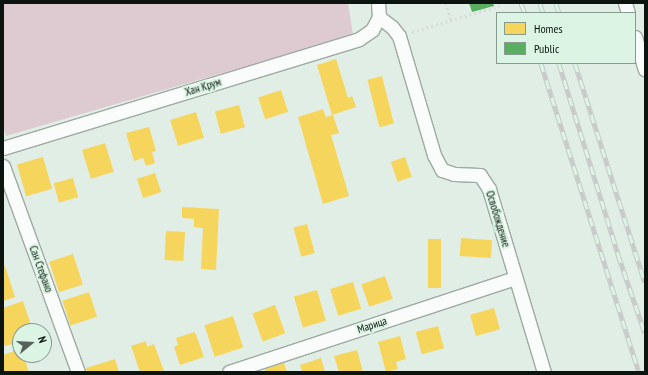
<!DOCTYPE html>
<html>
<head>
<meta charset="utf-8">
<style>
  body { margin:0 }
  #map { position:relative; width:648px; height:375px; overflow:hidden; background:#e1eee5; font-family:"PT Sans Narrow",sans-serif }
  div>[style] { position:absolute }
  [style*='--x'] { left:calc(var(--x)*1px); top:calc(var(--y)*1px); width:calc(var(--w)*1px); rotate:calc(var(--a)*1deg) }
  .green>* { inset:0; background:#decbd1 }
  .homes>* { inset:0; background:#f6d55c; transform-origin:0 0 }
  .public>* { inset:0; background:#5aae61 }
  .path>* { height:2.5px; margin-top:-1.25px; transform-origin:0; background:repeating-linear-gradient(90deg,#d8dcda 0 2px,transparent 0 5px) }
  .roads { filter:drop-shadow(1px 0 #9ea9a2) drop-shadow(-1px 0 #9ea9a2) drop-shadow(0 1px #9ea9a2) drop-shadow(0 -1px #9ea9a2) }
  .street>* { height:13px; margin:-6.5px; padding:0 6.5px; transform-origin:6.5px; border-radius:6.5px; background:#fafcfb }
  .rail>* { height:4.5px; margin-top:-2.25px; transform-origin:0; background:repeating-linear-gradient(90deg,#dbf4e3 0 9px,#c7cac8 0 18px); box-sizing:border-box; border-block:1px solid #c7cac8 }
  span { translate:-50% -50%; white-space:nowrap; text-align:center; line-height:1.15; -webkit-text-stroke:4px #dbf4e3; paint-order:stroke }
  .street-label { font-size:11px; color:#0c140f }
  .frame { position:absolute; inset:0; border:4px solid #0c140f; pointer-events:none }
  .legend { position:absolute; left:496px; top:12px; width:140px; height:52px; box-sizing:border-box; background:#dbf4e3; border:1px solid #889a8e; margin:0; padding:5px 7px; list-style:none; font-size:12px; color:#0c140f }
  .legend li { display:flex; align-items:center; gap:8px; height:20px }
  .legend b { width:20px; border:1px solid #889a8e }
  .north { position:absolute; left:12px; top:323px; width:40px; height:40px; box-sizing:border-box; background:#dbf4e3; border:1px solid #889a8e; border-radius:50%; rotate:72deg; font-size:11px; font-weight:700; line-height:16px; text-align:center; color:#0c140f }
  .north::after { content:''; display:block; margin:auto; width:14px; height:18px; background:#57605a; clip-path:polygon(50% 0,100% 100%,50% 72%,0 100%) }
</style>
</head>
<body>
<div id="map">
  <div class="green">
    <div style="clip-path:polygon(3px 3px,348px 3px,353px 35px,6px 136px,3px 127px)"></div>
  </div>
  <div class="homes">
    <div style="clip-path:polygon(336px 59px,348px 98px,352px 96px,356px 107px,332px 115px,317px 65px)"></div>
    <div style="left:382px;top:76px;width:49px;height:15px;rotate:76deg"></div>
    <div style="left:281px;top:90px;width:23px;height:24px;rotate:72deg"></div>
    <div style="left:239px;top:105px;width:23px;height:25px;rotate:75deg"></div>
    <div style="clip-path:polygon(323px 109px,326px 117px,333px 115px,339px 133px,331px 135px,349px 196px,323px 204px,298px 117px)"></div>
    <div style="left:196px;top:112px;width:27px;height:27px;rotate:73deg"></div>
    <div style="clip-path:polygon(149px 127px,156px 151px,152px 152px,155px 163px,146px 166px,143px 158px,134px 161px,126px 133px)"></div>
    <div style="left:105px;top:143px;width:30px;height:24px;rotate:73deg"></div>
    <div style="left:43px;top:157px;width:33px;height:27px;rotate:74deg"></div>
    <div style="left:405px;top:157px;width:21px;height:15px;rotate:71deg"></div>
    <div style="left:155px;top:173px;width:20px;height:19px;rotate:72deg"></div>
    <div style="left:73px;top:178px;width:20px;height:20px;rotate:75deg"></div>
    <div style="clip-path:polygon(182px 207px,219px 209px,216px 270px,201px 269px,203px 228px,194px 227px,194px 219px,182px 218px)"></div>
    <div style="left:307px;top:224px;width:30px;height:14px;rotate:75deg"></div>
    <div style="left:166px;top:231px;width:19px;height:29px;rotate:3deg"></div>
    <div style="left:461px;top:238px;width:31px;height:18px;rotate:4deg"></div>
    <div style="left:428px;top:239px;width:13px;height:49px"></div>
    <div style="left:73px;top:254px;width:32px;height:25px;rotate:72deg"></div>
    <div style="clip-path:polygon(5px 266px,15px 297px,3px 301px,3px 267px)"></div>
    <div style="left:385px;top:276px;width:24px;height:25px;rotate:71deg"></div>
    <div style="left:353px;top:282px;width:28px;height:24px;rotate:73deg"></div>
    <div style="left:317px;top:290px;width:32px;height:24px;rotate:74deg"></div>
    <div style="left:89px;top:292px;width:26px;height:28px;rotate:72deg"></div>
    <div style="clip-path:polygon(23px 301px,33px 331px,20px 331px,20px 342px,5px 346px,3px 340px,3px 308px)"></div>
    <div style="left:275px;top:305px;width:30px;height:24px;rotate:70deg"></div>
    <div style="left:494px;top:308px;width:22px;height:25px;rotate:74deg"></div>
    <div style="left:233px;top:316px;width:33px;height:30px;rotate:72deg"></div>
    <div style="left:438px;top:326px;width:23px;height:23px;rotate:75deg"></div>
    <div style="clip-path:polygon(195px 332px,204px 357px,180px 365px,174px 347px,178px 345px,176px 338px)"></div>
    <div style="clip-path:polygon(400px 336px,406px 359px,396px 362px,398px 369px,386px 372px,378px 342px)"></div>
    <div style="clip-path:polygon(146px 341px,147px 347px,154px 344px,164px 371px,140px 372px,131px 346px)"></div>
    <div style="clip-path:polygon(20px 349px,20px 355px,23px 355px,29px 372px,3px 372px,3px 355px)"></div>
    <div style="clip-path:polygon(357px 350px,363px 372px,339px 372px,334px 356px)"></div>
    <div style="clip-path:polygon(321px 358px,325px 372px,302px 372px,300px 365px)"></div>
    <div style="clip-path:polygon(115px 359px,119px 372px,87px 372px,86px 368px)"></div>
    <div style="clip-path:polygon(284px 363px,287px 372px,266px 372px,265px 369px)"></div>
  </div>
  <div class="public">
    <div style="clip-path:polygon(469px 3px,493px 3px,494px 6px,472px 12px)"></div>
  </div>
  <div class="path">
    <div style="--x:446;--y:3;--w:19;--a:74"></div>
    <div style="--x:412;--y:32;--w:93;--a:-16.9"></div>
  </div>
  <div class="roads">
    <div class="street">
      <div style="--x:625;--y:3;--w:10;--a:73"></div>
      <div style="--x:379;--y:17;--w:16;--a:38"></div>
      <div style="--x:392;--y:27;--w:11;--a:52"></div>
      <div style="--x:399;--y:36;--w:124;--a:73.6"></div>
      <div style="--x:434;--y:155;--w:17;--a:62"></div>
      <div style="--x:442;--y:170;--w:13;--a:18"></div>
      <div style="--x:454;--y:174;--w:26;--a:2"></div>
      <div style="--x:480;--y:175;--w:17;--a:57"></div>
      <div style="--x:489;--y:189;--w:191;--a:73.3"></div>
      <div style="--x:635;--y:37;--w:34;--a:73"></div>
      <div style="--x:3;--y:148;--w:372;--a:-17"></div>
      <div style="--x:359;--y:39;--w:16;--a:-35"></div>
      <div style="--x:372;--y:30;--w:15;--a:-62"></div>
      <div style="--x:379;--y:17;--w:14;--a:-94"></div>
      <div style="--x:3;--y:166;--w:219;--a:70"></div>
      <div style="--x:229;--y:372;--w:301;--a:-18.2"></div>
    </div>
  </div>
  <div class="rail">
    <div style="--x:521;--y:3;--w:11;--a:68"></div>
    <div style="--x:540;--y:3;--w:10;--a:73"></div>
    <div style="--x:556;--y:3;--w:10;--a:73"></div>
    <div style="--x:541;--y:63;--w:324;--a:72.4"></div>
    <div style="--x:559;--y:63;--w:200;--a:72.8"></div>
    <div style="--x:618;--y:254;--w:83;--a:71.1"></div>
    <div style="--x:575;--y:63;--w:230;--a:72.3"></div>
  </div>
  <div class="street-label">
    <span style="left:203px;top:87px;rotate:-17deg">Хан Крум</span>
    <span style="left:498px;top:219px;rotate:73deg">Освобождение</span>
    <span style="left:41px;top:269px;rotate:70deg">Сан Стефано</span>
    <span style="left:372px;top:325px;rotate:-18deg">Марица</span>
  </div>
  <div class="frame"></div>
  <ul class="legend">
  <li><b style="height:11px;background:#f6d55c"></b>Homes</li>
  <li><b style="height:11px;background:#5aae61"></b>Public</li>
  </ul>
  <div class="north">N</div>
</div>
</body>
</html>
